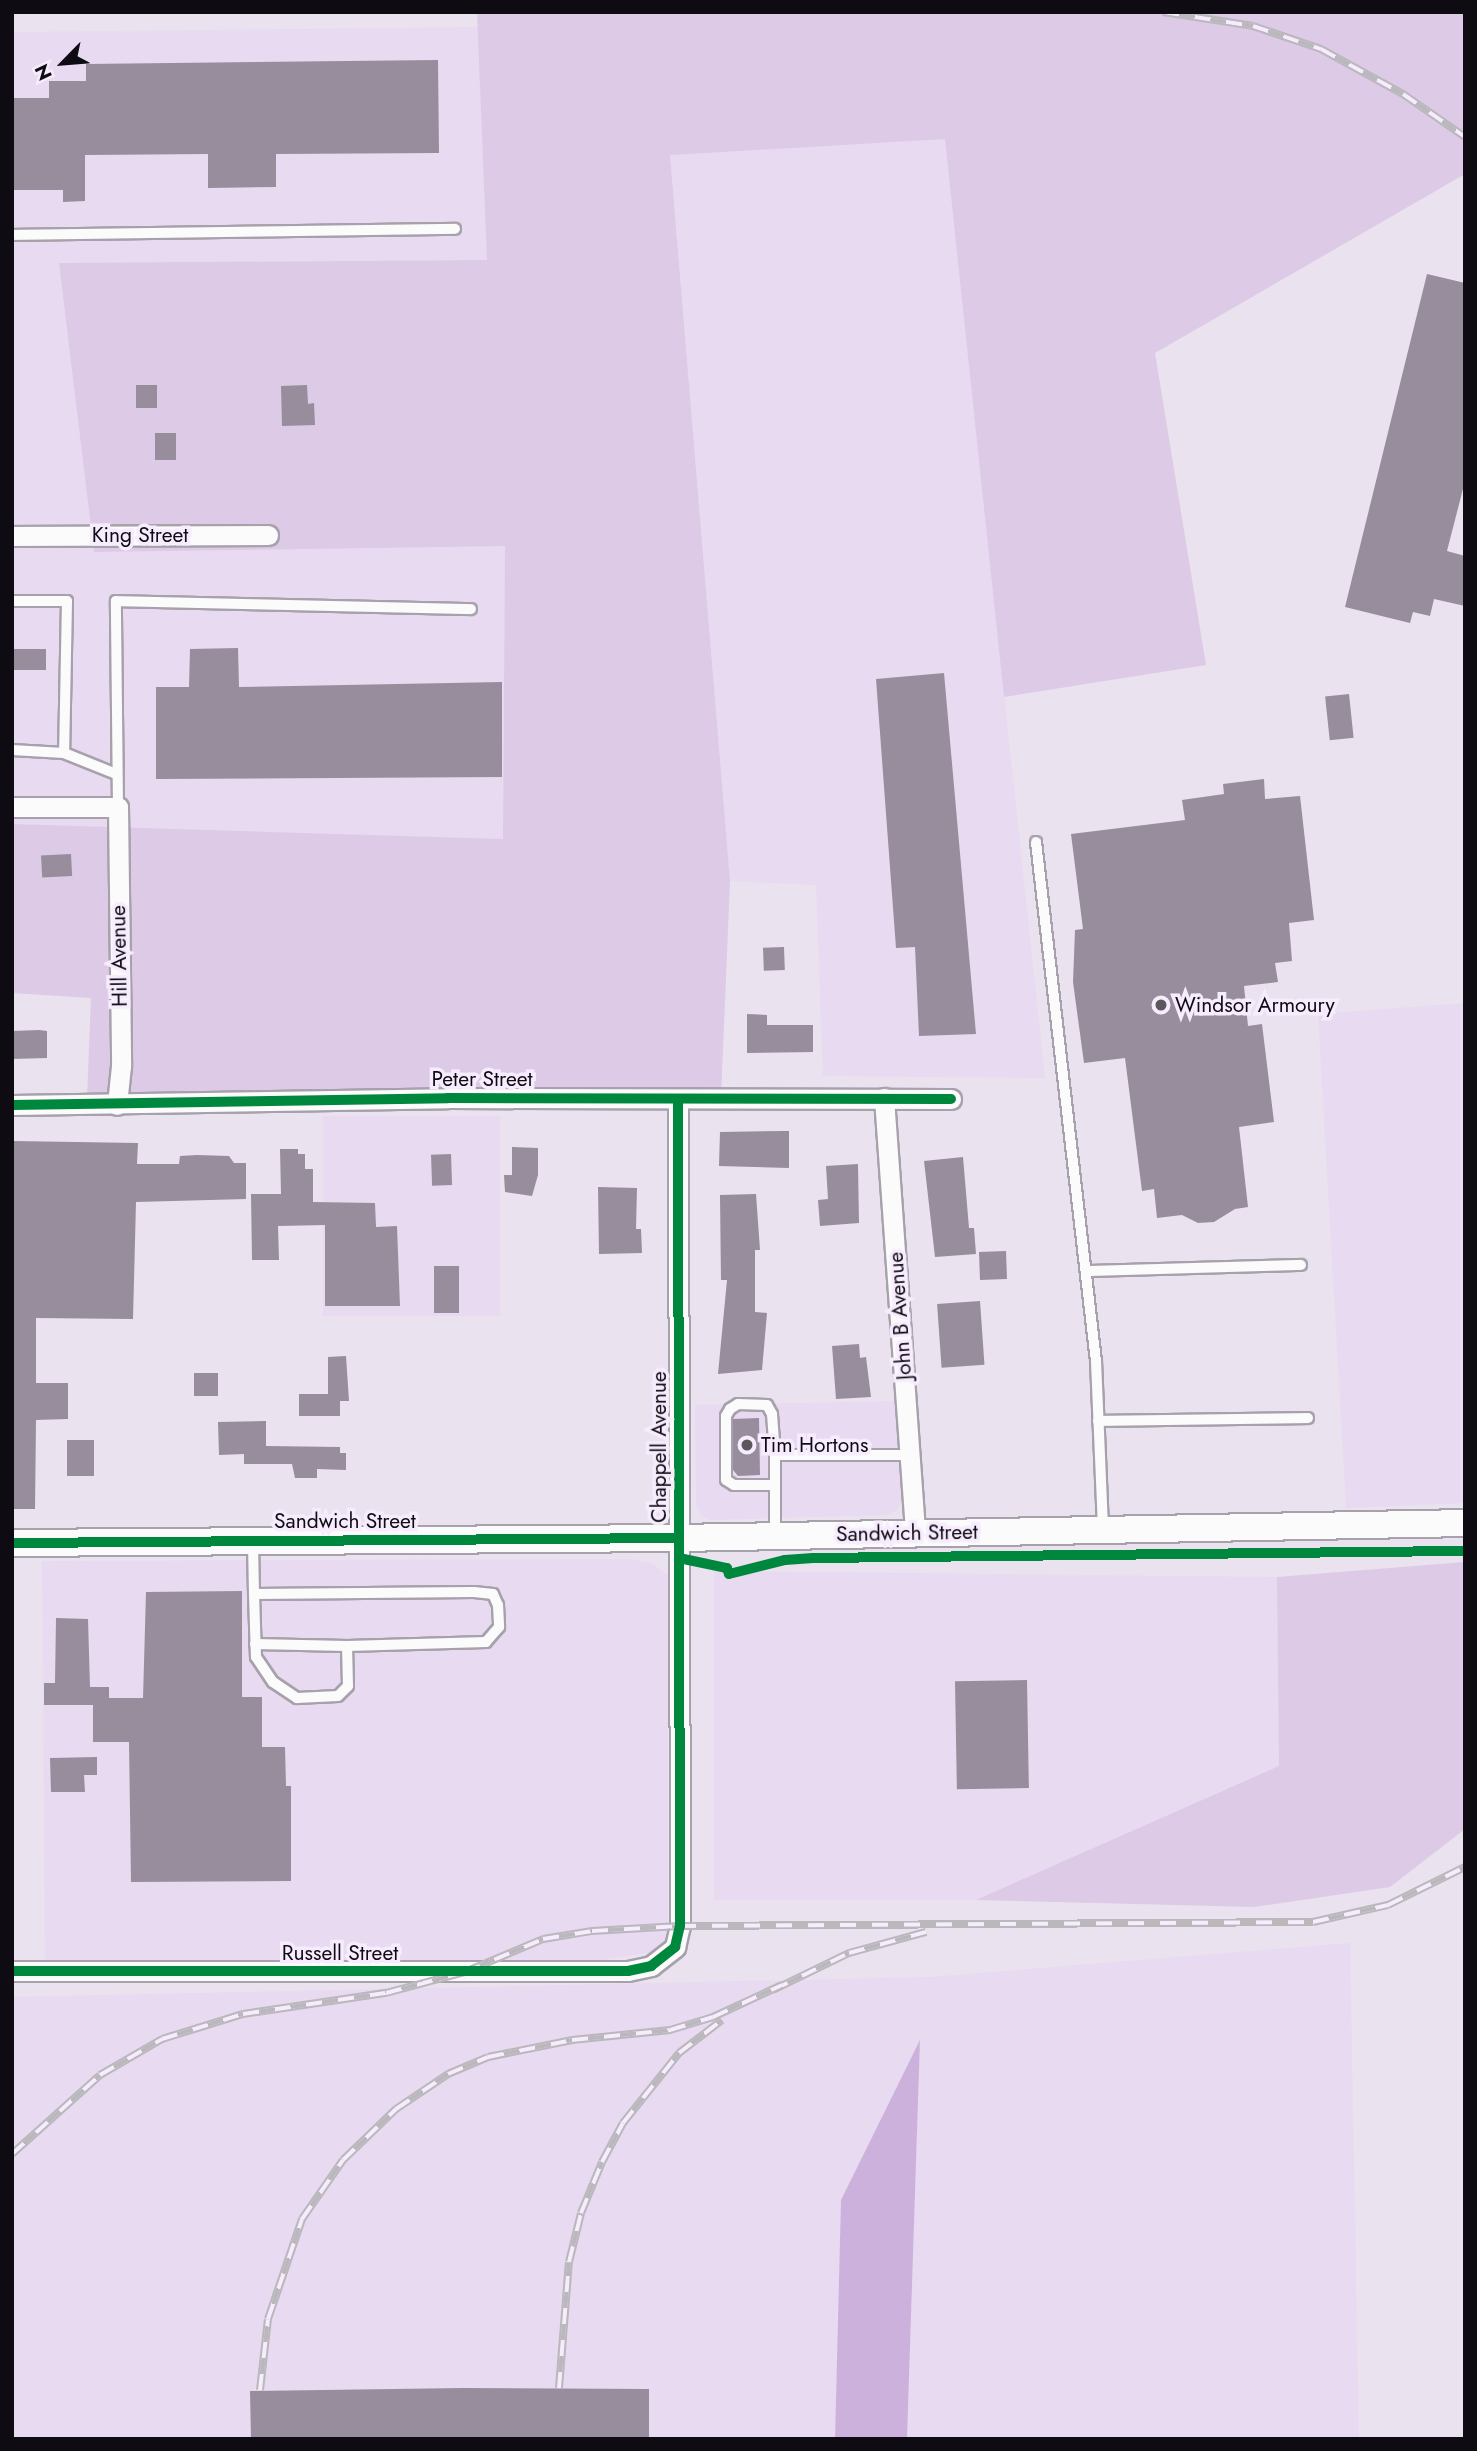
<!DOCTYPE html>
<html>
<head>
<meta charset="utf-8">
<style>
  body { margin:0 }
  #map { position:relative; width:1477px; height:2451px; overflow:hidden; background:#eae2ee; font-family:Jost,sans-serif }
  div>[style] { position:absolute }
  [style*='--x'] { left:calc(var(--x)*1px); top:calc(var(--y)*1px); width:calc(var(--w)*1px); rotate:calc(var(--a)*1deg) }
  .built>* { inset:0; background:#e8daf0; transform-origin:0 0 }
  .green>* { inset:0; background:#dccae6 }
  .water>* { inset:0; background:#cdb1dd }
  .building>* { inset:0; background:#978d9c; transform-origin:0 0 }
  .roads { filter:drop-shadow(2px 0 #a6a1aa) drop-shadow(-2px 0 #a6a1aa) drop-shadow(0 2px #a6a1aa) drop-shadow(0 -2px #a6a1aa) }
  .service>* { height:10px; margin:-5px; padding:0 5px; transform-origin:5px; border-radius:5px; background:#fcfbfc }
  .minor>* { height:19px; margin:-9.5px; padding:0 9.5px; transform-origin:9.5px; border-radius:9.5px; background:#fcfbfc }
  .secondary>* { height:26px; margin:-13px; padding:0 13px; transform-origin:13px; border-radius:13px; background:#fcfbfc }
  .rail>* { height:8px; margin-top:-4px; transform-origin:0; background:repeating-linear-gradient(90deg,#f7ecfd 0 16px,#bab8bc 0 32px); box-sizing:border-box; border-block:2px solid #bab8bc }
  .cycleway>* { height:10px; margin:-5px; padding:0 5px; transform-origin:5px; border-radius:5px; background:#00873e }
  .dots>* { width:19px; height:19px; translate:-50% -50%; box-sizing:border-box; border:4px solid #f7ecfd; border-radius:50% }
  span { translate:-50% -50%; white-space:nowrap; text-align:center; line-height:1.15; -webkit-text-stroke:7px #f7ecfd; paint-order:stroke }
  .street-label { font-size:21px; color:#0f0b12 }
  .poi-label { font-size:21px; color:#0f0b12 }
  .left { translate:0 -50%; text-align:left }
  .frame { position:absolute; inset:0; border:14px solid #0f0b12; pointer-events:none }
  .north { position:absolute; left:28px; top:28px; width:70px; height:70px; -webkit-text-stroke:5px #f7ecfd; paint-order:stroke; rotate:245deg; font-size:19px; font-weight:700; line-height:28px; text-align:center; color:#0f0b12 }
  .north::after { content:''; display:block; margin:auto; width:24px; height:32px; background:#0f0b12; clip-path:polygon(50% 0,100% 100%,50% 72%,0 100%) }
</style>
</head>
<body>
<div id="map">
  <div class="built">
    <div style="clip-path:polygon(478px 27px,487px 260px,59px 263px,94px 552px,505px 545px,503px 839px,12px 824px,12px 32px)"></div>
    <div style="clip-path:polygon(945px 139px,1045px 1078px,823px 1076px,816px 885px,730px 881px,670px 154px)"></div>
    <div style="clip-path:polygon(1465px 1003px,1465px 1503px,1346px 1508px,1318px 1014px)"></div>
    <div style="left:500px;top:1116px;width:200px;height:177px;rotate:90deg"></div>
    <div style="clip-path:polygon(899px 1401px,903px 1499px,897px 1510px,887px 1515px,710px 1520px,701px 1515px,696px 1505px,695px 1405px)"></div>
    <div style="clip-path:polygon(630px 1559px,652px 1563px,668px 1576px,668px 1949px,597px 1961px,45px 1961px,42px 1561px)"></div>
    <div style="clip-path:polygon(714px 1571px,1277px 1577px,1279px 1766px,976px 1900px,714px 1900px)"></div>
    <div style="clip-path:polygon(1350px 1943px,1359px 2439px,907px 2439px,920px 2042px,841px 2200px,835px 2439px,12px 2439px,12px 1997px,930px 1977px)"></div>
  </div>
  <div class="green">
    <div style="clip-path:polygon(477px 12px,1465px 12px,1465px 174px,1155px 353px,1206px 665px,1004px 697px,945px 139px,670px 155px,730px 881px,721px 1097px,87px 1099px,91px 998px,12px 993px,12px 824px,503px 839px,505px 546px,94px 552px,59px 263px,487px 260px)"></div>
    <div style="clip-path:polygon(1465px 1562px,1465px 1829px,1390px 1887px,1254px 1907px,976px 1900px,1279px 1766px,1277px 1577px)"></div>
  </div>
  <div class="water">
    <div style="clip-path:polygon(920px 2040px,907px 2439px,835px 2439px,841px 2200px)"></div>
  </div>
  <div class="building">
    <div style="clip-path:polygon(438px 60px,439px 153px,276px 154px,276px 187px,208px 188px,208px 154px,85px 155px,85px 201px,63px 202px,63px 190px,12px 190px,12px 98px,49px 98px,49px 81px,86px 81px,86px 64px)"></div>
    <div style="clip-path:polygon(1427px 274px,1465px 283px,1465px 481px,1447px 551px,1465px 556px,1465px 606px,1434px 599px,1430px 616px,1413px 612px,1410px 623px,1345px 607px)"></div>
    <div style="left:136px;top:385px;width:21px;height:23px"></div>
    <div style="clip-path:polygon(307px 385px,308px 404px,314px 403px,315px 425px,282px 426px,281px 386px)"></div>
    <div style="left:155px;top:433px;width:21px;height:27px"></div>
    <div style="clip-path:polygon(238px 648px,239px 687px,502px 682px,502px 777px,156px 779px,156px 687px,189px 687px,190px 649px)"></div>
    <div style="left:12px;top:649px;width:34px;height:21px"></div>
    <div style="clip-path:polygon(944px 673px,976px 1034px,919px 1036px,915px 947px,896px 948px,876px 679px)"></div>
    <div style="left:1349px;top:694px;width:44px;height:24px;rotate:84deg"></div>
    <div style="clip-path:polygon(1264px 779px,1265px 799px,1300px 796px,1314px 920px,1289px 923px,1292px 961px,1275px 963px,1278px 982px,1244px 986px,1248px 1026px,1262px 1024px,1274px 1122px,1239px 1127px,1248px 1207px,1235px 1209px,1214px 1222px,1198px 1223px,1182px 1215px,1157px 1218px,1154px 1189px,1142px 1191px,1125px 1058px,1084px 1063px,1073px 982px,1075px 930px,1083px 929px,1071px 834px,1185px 820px,1182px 800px,1224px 794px,1223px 784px)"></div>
    <div style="left:71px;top:854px;width:22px;height:30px;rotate:87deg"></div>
    <div style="left:784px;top:947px;width:23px;height:21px;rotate:88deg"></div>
    <div style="clip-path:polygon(747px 1014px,767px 1015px,767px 1025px,813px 1025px,813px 1052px,747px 1053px)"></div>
    <div style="clip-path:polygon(39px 1030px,47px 1031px,47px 1058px,12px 1059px,12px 1031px)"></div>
    <div style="clip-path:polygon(784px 1131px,789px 1131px,789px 1168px,719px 1166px,720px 1132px)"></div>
    <div style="clip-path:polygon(12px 1141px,138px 1143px,137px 1164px,179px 1164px,180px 1156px,197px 1155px,229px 1156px,234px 1163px,246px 1163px,246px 1199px,136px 1202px,133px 1319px,36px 1318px,36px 1383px,68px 1383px,68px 1419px,36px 1420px,35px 1509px,12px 1509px)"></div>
    <div style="clip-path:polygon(512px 1147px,538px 1148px,538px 1175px,532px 1196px,505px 1192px,504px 1175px,512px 1175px)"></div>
    <div style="clip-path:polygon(280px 1149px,298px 1149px,298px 1154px,305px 1154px,305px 1169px,313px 1169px,313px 1202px,375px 1203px,376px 1227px,397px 1226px,400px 1306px,325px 1306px,325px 1225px,278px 1226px,279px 1260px,252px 1260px,251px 1194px,281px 1194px)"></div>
    <div style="left:451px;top:1154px;width:31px;height:20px;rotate:88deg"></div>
    <div style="clip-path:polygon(963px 1157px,969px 1228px,974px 1228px,976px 1254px,935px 1257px,924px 1161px)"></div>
    <div style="clip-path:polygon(858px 1164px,859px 1223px,820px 1226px,818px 1200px,828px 1199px,826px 1166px)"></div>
    <div style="clip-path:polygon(598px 1187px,637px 1188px,636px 1229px,641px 1229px,642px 1253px,599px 1254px)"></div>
    <div style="clip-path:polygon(756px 1194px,760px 1250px,755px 1250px,755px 1312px,767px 1313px,762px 1370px,718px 1374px,727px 1280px,721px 1280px,720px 1195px)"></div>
    <div style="left:1006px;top:1251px;width:28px;height:27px;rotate:88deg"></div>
    <div style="left:434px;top:1266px;width:25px;height:47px"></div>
    <div style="left:980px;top:1301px;width:64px;height:43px;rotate:86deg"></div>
    <div style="clip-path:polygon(859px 1344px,860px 1358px,866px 1357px,871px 1397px,836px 1399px,832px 1346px)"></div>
    <div style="clip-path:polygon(346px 1356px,349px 1401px,340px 1401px,340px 1416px,299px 1416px,299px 1394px,328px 1394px,328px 1357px)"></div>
    <div style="left:194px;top:1373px;width:24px;height:23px"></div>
    <div style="clip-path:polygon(759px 1418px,760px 1475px,738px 1476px,733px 1470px,733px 1419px)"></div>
    <div style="clip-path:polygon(266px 1421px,266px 1446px,340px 1447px,340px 1453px,346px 1453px,346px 1470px,317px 1469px,317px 1478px,295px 1478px,292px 1464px,244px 1464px,244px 1454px,219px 1455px,218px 1422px)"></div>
    <div style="left:94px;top:1440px;width:36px;height:27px;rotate:90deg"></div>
    <div style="clip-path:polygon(242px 1591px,242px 1697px,262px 1697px,262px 1747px,285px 1747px,286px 1786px,291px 1786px,291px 1881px,131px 1882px,129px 1742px,93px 1742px,93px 1705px,44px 1705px,44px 1683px,55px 1683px,56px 1618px,88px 1619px,90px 1687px,109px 1687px,109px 1698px,143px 1698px,146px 1592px)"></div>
    <div style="left:1027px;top:1680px;width:108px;height:72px;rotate:89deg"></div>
    <div style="clip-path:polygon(97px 1757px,97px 1775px,84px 1775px,85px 1792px,51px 1792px,50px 1758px)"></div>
    <div style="clip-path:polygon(463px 2388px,649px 2389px,649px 2439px,251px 2439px,250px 2391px)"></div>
  </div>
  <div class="roads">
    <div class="service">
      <div style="--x:12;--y:235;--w:443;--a:-0.8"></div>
      <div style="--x:12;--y:601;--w:55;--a:0"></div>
      <div style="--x:67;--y:601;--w:152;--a:91.1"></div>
      <div style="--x:12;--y:750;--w:52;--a:3.3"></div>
      <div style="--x:64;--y:753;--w:56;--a:22"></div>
      <div style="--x:118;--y:807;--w:206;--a:-90.6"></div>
      <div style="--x:116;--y:601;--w:355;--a:1.3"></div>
      <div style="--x:1036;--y:842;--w:522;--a:83.41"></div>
      <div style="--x:1096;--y:1361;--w:167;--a:87.6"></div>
      <div style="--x:1086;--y:1271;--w:215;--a:-1.6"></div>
      <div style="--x:1098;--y:1421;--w:210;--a:-0.8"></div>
      <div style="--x:775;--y:1485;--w:41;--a:180"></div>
      <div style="--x:734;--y:1485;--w:9;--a:-148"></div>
      <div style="--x:726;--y:1480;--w:64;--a:-90"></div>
      <div style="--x:726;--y:1416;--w:8;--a:-60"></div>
      <div style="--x:730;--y:1409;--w:9;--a:-32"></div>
      <div style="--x:738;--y:1404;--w:29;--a:2"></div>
      <div style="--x:767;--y:1405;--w:10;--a:61"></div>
      <div style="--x:772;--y:1414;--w:41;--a:85.8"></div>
      <div style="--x:775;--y:1535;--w:80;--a:-90"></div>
      <div style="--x:775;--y:1455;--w:135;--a:0"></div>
      <div style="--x:253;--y:1542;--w:52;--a:88.9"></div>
      <div style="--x:254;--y:1594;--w:63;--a:88.2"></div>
      <div style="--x:256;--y:1657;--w:30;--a:56"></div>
      <div style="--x:273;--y:1682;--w:29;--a:34"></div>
      <div style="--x:297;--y:1698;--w:41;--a:-2.8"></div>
      <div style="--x:338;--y:1696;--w:14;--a:-45"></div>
      <div style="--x:348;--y:1686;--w:40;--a:-91.4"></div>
      <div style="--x:347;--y:1646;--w:92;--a:-178.8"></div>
      <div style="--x:254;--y:1594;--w:220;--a:-0.5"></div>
      <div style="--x:474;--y:1592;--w:19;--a:6"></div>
      <div style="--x:493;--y:1594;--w:12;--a:66"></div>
      <div style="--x:498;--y:1605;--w:22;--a:87"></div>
      <div style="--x:499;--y:1627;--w:20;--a:131"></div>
      <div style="--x:486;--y:1642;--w:139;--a:178.4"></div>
    </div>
    <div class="minor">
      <div style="--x:12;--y:536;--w:256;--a:-0.2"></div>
      <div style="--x:12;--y:807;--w:106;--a:0"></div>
      <div style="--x:118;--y:807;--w:259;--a:89.3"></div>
      <div style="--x:121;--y:1066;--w:39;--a:96"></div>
      <div style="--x:884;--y:1098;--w:436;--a:85.9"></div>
      <div style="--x:12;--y:1105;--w:436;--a:-0.9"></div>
      <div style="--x:448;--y:1098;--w:503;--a:0.11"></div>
      <div style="--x:12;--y:1971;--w:616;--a:0"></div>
      <div style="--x:628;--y:1971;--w:24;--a:-12"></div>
      <div style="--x:651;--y:1966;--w:31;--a:-38"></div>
      <div style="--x:675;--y:1947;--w:22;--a:-77"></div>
      <div style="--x:680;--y:1926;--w:826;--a:-90.14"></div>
    </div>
    <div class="secondary">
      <div style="--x:12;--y:1543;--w:667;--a:-0.43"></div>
      <div style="--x:679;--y:1538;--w:786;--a:-1.09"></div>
    </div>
  </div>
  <div class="rail">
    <div style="--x:1163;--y:12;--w:91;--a:8.8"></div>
    <div style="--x:1253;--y:26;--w:72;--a:18.7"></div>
    <div style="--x:1321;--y:49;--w:94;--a:28.8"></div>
    <div style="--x:1403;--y:94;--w:75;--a:34.7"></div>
    <div style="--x:773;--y:1990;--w:85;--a:-26"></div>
    <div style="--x:849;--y:1953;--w:80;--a:-15.3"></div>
    <div style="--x:12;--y:2154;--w:118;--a:-41.9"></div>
    <div style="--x:100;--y:2075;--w:72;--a:-30.1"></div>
    <div style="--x:162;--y:2039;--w:85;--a:-17.2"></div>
    <div style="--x:243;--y:2014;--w:145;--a:-8.4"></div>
    <div style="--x:386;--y:1993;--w:82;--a:-14.9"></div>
    <div style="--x:465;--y:1972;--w:85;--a:-22.9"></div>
    <div style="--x:543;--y:1939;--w:50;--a:-9.3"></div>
    <div style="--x:592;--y:1931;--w:88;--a:-3.3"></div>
    <div style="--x:680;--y:1926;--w:633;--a:-0.36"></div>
    <div style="--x:1313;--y:1922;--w:77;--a:-12.8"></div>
    <div style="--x:1388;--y:1905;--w:86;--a:-26.3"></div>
    <div style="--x:559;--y:2388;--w:126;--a:-85.5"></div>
    <div style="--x:569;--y:2262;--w:50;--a:-76.2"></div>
    <div style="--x:581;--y:2213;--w:55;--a:-67.6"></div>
    <div style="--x:602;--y:2162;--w:44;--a:-61.7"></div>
    <div style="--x:623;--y:2123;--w:90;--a:-51.3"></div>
    <div style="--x:679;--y:2053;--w:54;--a:-37.5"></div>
    <div style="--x:260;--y:2390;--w:71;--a:-83.6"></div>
    <div style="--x:268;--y:2319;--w:106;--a:-71.2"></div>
    <div style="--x:302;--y:2219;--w:72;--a:-55.2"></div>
    <div style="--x:343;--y:2160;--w:74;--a:-43.9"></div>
    <div style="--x:396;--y:2109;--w:63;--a:-33.9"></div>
    <div style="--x:448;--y:2074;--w:43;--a:-23"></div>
    <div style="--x:488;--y:2057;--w:86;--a:-11.4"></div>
    <div style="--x:572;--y:2040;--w:99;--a:-5.8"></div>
    <div style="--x:670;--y:2030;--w:45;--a:-16.8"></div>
    <div style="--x:713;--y:2017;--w:76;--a:-24.9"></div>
  </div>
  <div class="cycleway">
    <div style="--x:12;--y:1105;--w:436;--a:-0.9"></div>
    <div style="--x:448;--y:1098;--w:503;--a:0.11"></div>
    <div style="--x:12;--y:1543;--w:667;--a:-0.43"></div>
    <div style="--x:679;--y:1558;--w:49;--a:11.8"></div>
    <div style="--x:727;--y:1568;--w:6;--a:72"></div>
    <div style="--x:729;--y:1574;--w:58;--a:-14"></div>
    <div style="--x:785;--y:1560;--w:28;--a:-4"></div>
    <div style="--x:813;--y:1558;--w:652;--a:-0.62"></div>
    <div style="--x:12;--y:1971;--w:616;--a:0"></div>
    <div style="--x:628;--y:1971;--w:24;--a:-12"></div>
    <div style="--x:651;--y:1966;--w:31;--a:-38"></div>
    <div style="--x:675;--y:1947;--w:22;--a:-77"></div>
    <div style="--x:680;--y:1926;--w:826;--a:-90.14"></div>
  </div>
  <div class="dots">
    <div style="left:1161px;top:1005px;background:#5c565f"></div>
    <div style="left:747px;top:1445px;background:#5c565f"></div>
  </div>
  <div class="street-label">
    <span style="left:140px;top:535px">King Street</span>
    <span style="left:119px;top:956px;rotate:-91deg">Hill Avenue</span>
    <span style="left:482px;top:1079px">Peter Street</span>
    <span style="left:900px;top:1316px;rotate:-94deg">John B Avenue</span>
    <span style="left:659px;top:1447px;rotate:-90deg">Chappell Avenue</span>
    <span style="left:345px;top:1521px">Sandwich Street</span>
    <span style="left:907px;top:1533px;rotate:-1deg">Sandwich Street</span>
    <span style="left:340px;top:1953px">Russell Street</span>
  </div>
  <div class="poi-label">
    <span class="left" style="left:1175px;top:1005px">Windsor Armoury</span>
    <span class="left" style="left:761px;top:1445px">Tim Hortons</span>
  </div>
  <div class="frame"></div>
  <div class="north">N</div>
</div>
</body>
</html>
